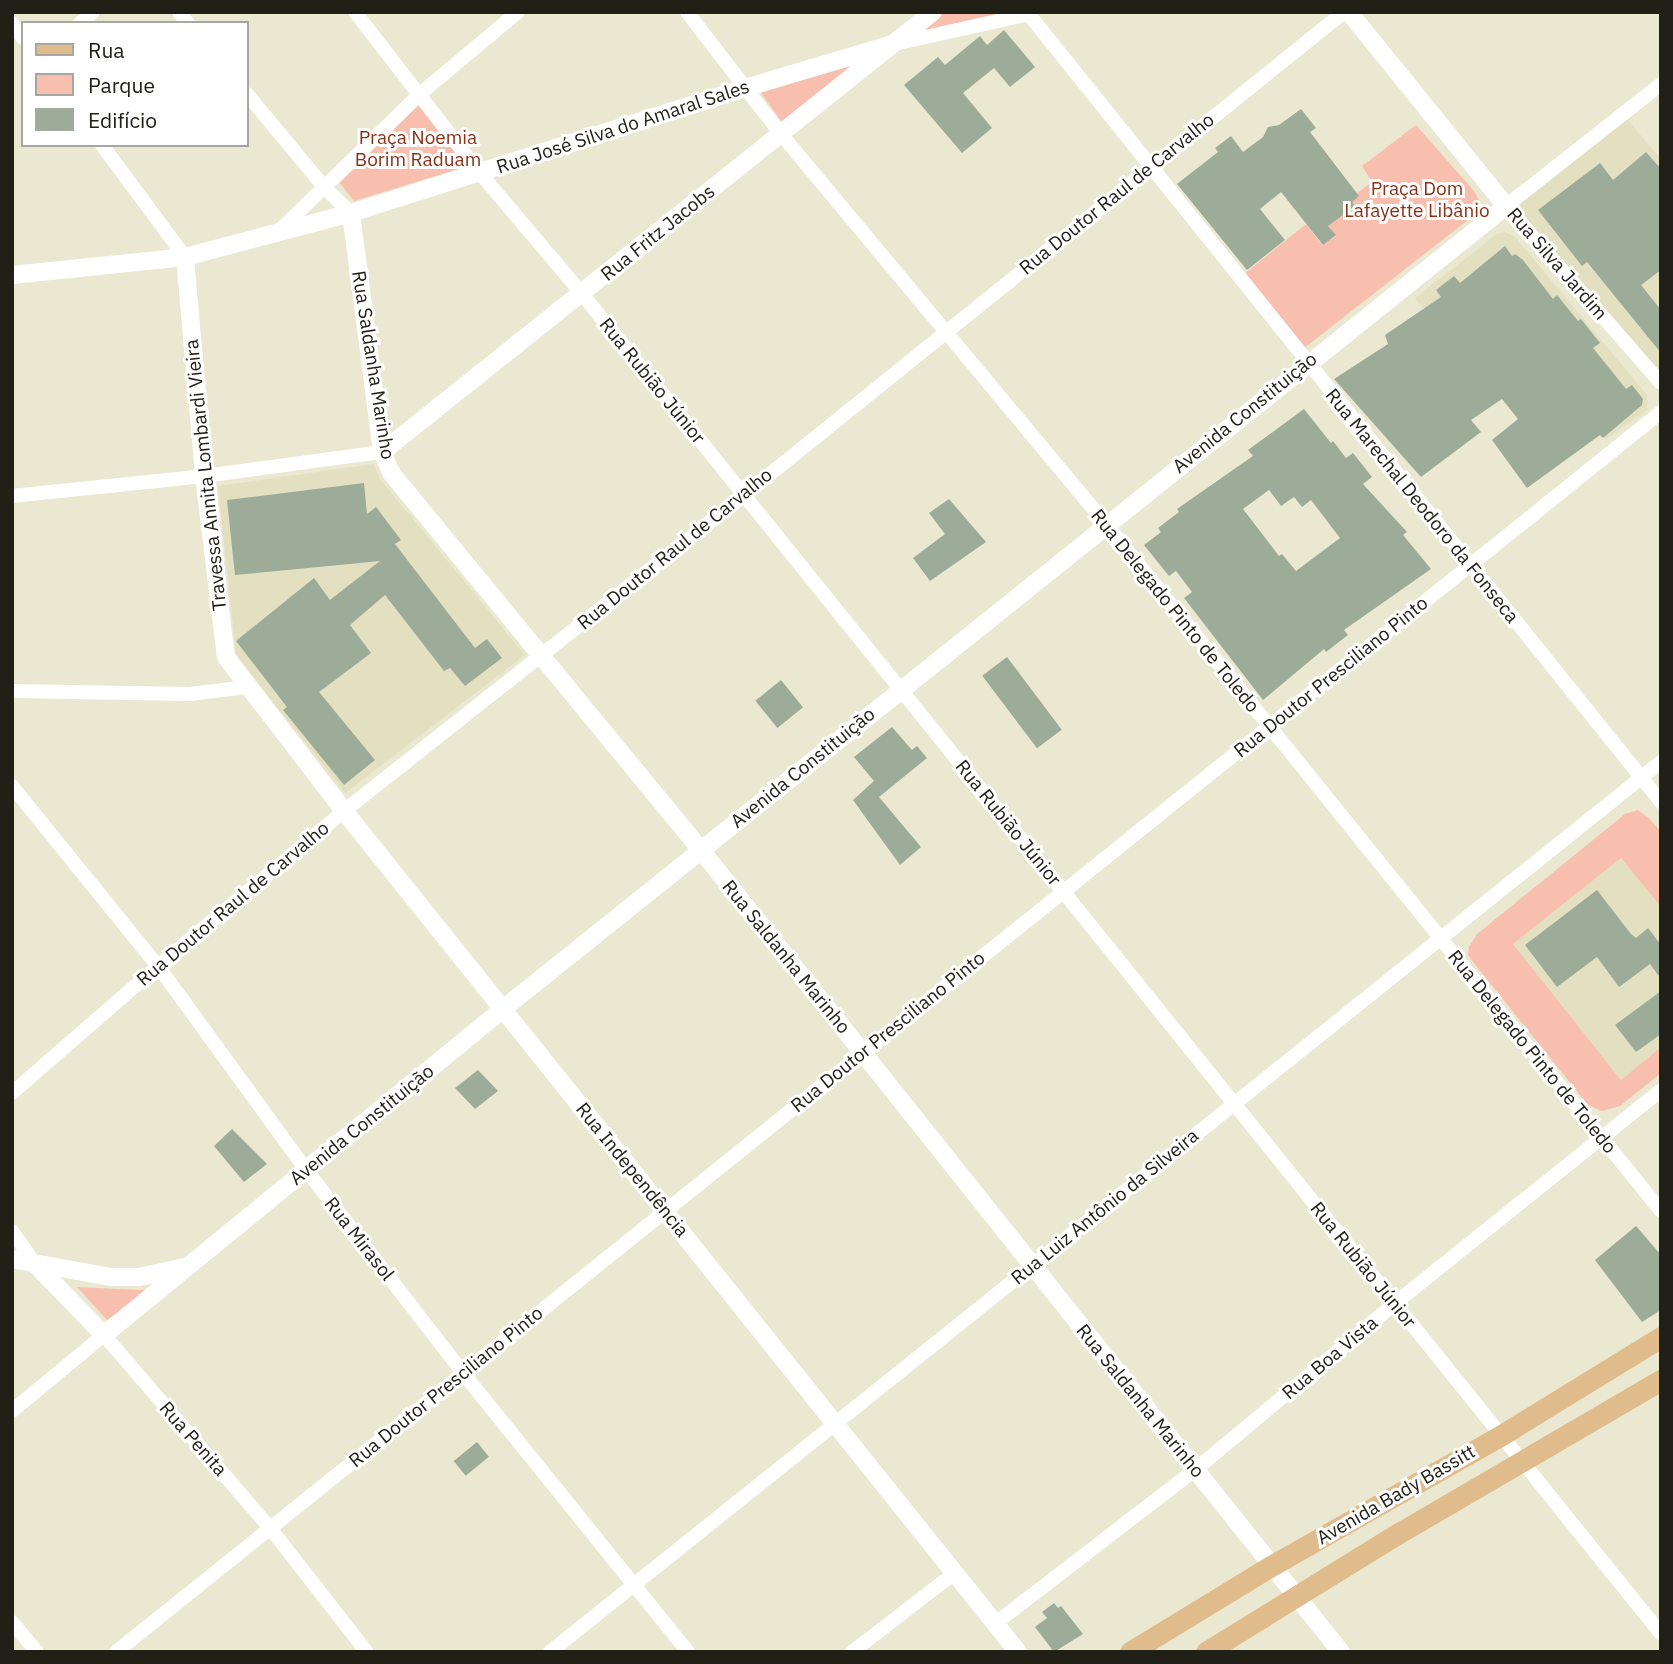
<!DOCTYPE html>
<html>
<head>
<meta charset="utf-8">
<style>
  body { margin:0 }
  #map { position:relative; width:1673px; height:1664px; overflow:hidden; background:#eae8d0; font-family:"IBM Plex Sans",sans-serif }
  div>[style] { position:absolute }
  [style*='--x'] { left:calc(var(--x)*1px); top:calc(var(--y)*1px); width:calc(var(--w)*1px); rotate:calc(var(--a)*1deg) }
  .built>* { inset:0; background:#e2e0c0 }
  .green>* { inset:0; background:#f8bfaf }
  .building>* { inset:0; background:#9dac99; transform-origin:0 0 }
  .minor>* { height:14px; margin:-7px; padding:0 7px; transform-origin:7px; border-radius:7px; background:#fff }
  .tertiary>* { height:18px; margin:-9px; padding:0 9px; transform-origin:9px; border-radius:9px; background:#fff }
  .primary>* { height:21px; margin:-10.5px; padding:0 10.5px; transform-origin:10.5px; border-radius:10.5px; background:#e0bb8b }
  span { translate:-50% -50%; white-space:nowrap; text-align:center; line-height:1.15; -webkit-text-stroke:6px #fff; paint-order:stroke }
  .street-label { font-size:19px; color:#212017 }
  .park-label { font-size:19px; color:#8a3116 }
  .frame { position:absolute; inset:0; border:14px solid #212017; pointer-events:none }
  .legend { position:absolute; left:21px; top:21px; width:228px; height:126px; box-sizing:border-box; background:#fff; border:2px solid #a6a6a2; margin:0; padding:9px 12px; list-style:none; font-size:21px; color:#212017 }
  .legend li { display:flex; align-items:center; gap:14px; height:35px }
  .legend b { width:35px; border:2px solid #a6a6a2 }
</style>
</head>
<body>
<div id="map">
  <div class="built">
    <div style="clip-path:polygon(1626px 118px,1661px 159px,1661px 374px,1515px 205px)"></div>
    <div style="clip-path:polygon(1505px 232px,1515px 237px,1647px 395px,1647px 410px,1606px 439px,1583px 414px,1442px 332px,1415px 298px,1497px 234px)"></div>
    <div style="clip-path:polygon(374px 464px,380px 479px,525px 655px,345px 793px,236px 655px,218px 486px)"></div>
    <div style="clip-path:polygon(1621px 858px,1661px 907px,1661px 1047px,1621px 1080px,1513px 944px)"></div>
  </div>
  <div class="green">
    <div style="clip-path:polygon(941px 12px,1024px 12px,911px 37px)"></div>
    <div style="clip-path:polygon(876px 55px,784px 125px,759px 90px)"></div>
    <div style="clip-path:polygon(421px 101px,468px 166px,354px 201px,340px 183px)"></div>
    <div style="clip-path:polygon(1416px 125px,1474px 191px,1479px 200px,1479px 208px,1473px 216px,1303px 349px,1243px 275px,1306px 224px,1322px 245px,1336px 236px,1328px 226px,1356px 194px,1372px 182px,1362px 166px)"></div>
    <div style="clip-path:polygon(1638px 810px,1649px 818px,1661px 832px,1661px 907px,1621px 858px,1513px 944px,1621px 1080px,1661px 1047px,1661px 1073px,1620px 1106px,1602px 1111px,1588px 1105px,1473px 962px,1468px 955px,1469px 947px,1477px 934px,1625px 814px)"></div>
    <div style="clip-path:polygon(77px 1287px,139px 1290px,150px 1289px,107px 1320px)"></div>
  </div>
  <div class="building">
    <div style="clip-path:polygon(1004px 30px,1035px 67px,1010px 87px,994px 68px,963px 93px,992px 128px,962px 153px,904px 85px,938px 57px,945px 65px,980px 36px,987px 45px)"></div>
    <div style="clip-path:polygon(1301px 109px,1316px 128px,1310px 132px,1359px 196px,1352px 202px,1355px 206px,1328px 226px,1336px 235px,1323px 245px,1281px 192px,1260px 209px,1285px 240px,1247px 270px,1177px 184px,1218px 152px,1215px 148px,1231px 136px,1243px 152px,1263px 137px,1268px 127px,1279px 125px)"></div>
    <div style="clip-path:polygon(1646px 152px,1661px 169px,1661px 270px,1641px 285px,1661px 310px,1661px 353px,1587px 262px,1582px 266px,1538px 210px,1600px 163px,1613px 180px)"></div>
    <div style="clip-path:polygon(1505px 246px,1512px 256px,1515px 254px,1523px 260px,1553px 299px,1557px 295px,1578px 321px,1581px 319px,1600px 343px,1593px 348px,1626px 389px,1632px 385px,1643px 399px,1642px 405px,1603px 438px,1600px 435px,1527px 488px,1492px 440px,1518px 419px,1502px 399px,1471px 420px,1481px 432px,1421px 477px,1334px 379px,1388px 344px,1385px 335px,1441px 297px,1436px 290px,1454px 276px,1460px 283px)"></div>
    <div style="clip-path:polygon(evenodd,1304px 409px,1331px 443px,1333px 441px,1346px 458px,1353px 453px,1372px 477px,1363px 484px,1407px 532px,1403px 535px,1431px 569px,1344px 630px,1348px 635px,1326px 652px,1324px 649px,1263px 700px,1184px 598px,1192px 592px,1176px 571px,1169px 576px,1144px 545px,1161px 532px,1158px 528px,1179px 512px,1177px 509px,1253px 456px,1248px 450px,1304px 409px,1269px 490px,1281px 506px,1294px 497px,1302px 507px,1311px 500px,1340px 538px,1296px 571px,1282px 554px,1279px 556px,1243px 509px,1269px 490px)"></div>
    <div style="clip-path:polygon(364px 483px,367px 514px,376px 507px,401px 540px,395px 544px,475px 648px,487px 639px,502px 658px,465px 686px,450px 668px,444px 671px,385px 595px,350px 625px,371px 653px,319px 692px,375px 760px,344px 785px,283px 710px,287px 707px,236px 641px,314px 578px,330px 600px,380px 561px,235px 575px,227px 500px)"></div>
    <div style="clip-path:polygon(949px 499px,986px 542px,930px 581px,913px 558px,945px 534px,929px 513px)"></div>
    <div style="left:1007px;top:657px;width:91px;height:31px;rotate:53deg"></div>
    <div style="left:781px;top:680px;width:35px;height:33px;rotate:51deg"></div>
    <div style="clip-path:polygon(892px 727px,912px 750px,917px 746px,927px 758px,879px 797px,921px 847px,900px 865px,853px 800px,874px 781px,854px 757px)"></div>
    <div style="clip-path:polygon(1597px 890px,1631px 934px,1636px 938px,1648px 928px,1661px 945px,1661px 979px,1650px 964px,1619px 987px,1597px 957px,1557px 987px,1525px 945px)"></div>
    <div style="clip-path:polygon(1661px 991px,1661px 1034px,1636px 1052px,1615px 1025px)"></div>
    <div style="clip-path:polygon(478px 1070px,498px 1091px,475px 1109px,455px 1088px)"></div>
    <div style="clip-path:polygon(232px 1129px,267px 1164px,244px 1182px,214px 1146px)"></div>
    <div style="clip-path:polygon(1636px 1226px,1661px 1255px,1661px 1310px,1642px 1322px,1595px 1260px)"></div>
    <div style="left:477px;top:1442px;width:19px;height:30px;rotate:51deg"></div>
    <div style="clip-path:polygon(1054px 1603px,1058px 1608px,1061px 1606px,1083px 1634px,1054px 1652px,1035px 1627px,1047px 1618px,1042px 1612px)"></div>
  </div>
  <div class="minor">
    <div style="--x:179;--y:12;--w:14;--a:51"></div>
    <div style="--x:355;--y:12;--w:204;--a:52.2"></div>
    <div style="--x:480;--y:173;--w:160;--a:49.8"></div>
    <div style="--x:583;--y:295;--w:1719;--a:51.16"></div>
    <div style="--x:687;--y:12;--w:154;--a:52.4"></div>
    <div style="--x:781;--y:134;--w:508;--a:50.19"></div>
    <div style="--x:1106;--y:524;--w:883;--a:51.07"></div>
    <div style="--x:1027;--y:12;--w:1013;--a:51.25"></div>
    <div style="--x:12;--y:23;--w:19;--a:54"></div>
    <div style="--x:80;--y:23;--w:17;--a:-40"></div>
    <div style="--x:894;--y:44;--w:138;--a:-12.5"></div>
    <div style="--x:1661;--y:84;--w:197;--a:141.8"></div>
    <div style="--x:1506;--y:206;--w:235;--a:48.8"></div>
    <div style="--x:247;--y:94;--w:122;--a:50.3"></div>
    <div style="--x:325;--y:188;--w:36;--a:44"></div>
    <div style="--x:102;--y:145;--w:139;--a:53.5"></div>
    <div style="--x:279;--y:231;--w:198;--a:-44.2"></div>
    <div style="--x:421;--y:93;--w:126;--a:-39.9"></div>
    <div style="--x:12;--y:496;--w:193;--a:-5.9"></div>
    <div style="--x:204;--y:476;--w:180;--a:-7.7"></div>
    <div style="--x:12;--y:691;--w:178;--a:1"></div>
    <div style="--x:190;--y:694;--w:57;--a:-7"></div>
    <div style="--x:12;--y:786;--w:232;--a:51"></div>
    <div style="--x:158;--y:966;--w:253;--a:54"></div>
    <div style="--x:307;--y:1171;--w:255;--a:52.3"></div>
    <div style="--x:463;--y:1373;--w:358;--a:51.1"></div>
    <div style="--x:12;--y:1093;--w:194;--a:-41"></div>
    <div style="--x:158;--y:966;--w:242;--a:-39.8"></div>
    <div style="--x:344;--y:811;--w:503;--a:-38.3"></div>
    <div style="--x:739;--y:499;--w:777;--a:-38.83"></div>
    <div style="--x:12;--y:1231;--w:39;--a:55"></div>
    <div style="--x:12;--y:1411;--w:119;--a:-39.6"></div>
    <div style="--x:104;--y:1335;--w:255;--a:49.3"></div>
    <div style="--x:270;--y:1528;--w:157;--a:52"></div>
    <div style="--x:12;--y:1622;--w:39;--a:50"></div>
    <div style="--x:996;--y:1623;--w:251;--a:-37.6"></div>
    <div style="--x:1195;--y:1470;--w:259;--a:-39.8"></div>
    <div style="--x:1394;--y:1304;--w:342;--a:-38.7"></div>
    <div style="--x:116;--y:1652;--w:1981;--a:-38.75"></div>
    <div style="--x:550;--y:1652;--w:1424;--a:-38.7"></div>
    <div style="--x:852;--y:1652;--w:131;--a:-37.6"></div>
  </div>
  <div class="tertiary">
    <div style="--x:351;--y:213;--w:241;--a:82.6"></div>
    <div style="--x:382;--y:452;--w:24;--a:66"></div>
    <div style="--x:392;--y:474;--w:487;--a:50.6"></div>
    <div style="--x:701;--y:850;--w:1026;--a:51.41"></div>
    <div style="--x:185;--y:257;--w:220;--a:85"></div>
    <div style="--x:204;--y:476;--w:182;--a:83.1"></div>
    <div style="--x:226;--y:657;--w:194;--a:52.5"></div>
    <div style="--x:344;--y:811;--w:1078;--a:51.29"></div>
    <div style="--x:12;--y:275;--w:174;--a:-5.9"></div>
    <div style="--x:185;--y:257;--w:172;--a:-14.8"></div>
    <div style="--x:351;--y:213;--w:413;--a:-17.6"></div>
    <div style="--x:745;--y:88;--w:154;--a:-16.6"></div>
    <div style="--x:382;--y:452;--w:705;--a:-38.61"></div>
    <div style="--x:12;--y:1259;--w:101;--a:10.3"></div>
    <div style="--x:111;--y:1277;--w:28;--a:0"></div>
    <div style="--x:139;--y:1277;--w:47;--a:-12.3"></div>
    <div style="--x:34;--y:1263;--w:100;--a:45.8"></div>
    <div style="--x:104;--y:1335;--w:515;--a:-39.25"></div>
    <div style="--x:503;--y:1009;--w:1285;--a:-38.68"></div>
    <div style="--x:1506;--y:206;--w:250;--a:-129"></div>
  </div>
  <div class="primary">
    <div style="--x:1130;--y:1652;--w:165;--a:-31.4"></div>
    <div style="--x:1271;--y:1566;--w:263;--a:-29.6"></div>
    <div style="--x:1500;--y:1436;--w:189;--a:-31.6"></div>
    <div style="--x:1206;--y:1652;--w:227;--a:-31.7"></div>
    <div style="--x:1399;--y:1533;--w:303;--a:-30.3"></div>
  </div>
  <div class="street-label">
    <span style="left:623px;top:127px;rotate:-18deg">Rua José Silva do Amaral Sales</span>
    <span style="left:1117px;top:194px;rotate:-39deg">Rua Doutor Raul de Carvalho</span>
    <span style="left:658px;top:233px;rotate:-39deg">Rua Fritz Jacobs</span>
    <span style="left:1557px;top:264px;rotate:49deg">Rua Silva Jardim</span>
    <span style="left:373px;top:365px;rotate:81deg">Rua Saldanha Marinho</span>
    <span style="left:652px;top:381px;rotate:51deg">Rua Rubião Júnior</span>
    <span style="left:1245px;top:413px;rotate:-39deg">Avenida Constituição</span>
    <span style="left:206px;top:475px;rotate:-96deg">Travessa Annita Lombardi Vieira</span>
    <span style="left:1422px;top:506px;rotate:51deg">Rua Marechal Deodoro da Fonseca</span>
    <span style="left:675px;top:549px;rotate:-39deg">Rua Doutor Raul de Carvalho</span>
    <span style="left:1175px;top:611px;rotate:51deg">Rua Delegado Pinto de Toledo</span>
    <span style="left:1331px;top:677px;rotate:-39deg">Rua Doutor Presciliano Pinto</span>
    <span style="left:803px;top:768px;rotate:-39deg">Avenida Constituição</span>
    <span style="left:1008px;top:823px;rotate:51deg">Rua Rubião Júnior</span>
    <span style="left:233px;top:904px;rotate:-40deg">Rua Doutor Raul de Carvalho</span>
    <span style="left:786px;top:957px;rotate:51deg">Rua Saldanha Marinho</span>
    <span style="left:888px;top:1032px;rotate:-39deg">Rua Doutor Presciliano Pinto</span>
    <span style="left:1532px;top:1052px;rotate:51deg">Rua Delegado Pinto de Toledo</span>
    <span style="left:362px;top:1125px;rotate:-39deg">Avenida Constituição</span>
    <span style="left:632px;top:1170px;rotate:51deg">Rua Independência</span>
    <span style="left:1105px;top:1207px;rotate:-39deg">Rua Luiz Antônio da Silveira</span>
    <span style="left:359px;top:1239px;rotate:52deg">Rua Mirasol</span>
    <span style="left:1363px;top:1265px;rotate:51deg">Rua Rubião Júnior</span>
    <span style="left:1330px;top:1358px;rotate:-40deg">Rua Boa Vista</span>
    <span style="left:446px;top:1387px;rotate:-39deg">Rua Doutor Presciliano Pinto</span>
    <span style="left:1140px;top:1401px;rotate:51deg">Rua Saldanha Marinho</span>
    <span style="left:193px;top:1439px;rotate:49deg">Rua Penita</span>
    <span style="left:1396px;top:1495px;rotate:-30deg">Avenida Bady Bassitt</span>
  </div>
  <div class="park-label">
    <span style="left:418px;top:149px">Praça Noemia<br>Borim Raduam</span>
    <span style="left:1417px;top:200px">Praça Dom<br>Lafayette Libânio</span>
  </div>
  <div class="frame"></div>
  <ul class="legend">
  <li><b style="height:9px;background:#e0bb8b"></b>Rua</li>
  <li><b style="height:19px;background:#f8bfaf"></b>Parque</li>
  <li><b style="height:19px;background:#9dac99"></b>Edifício</li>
  </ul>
</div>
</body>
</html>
